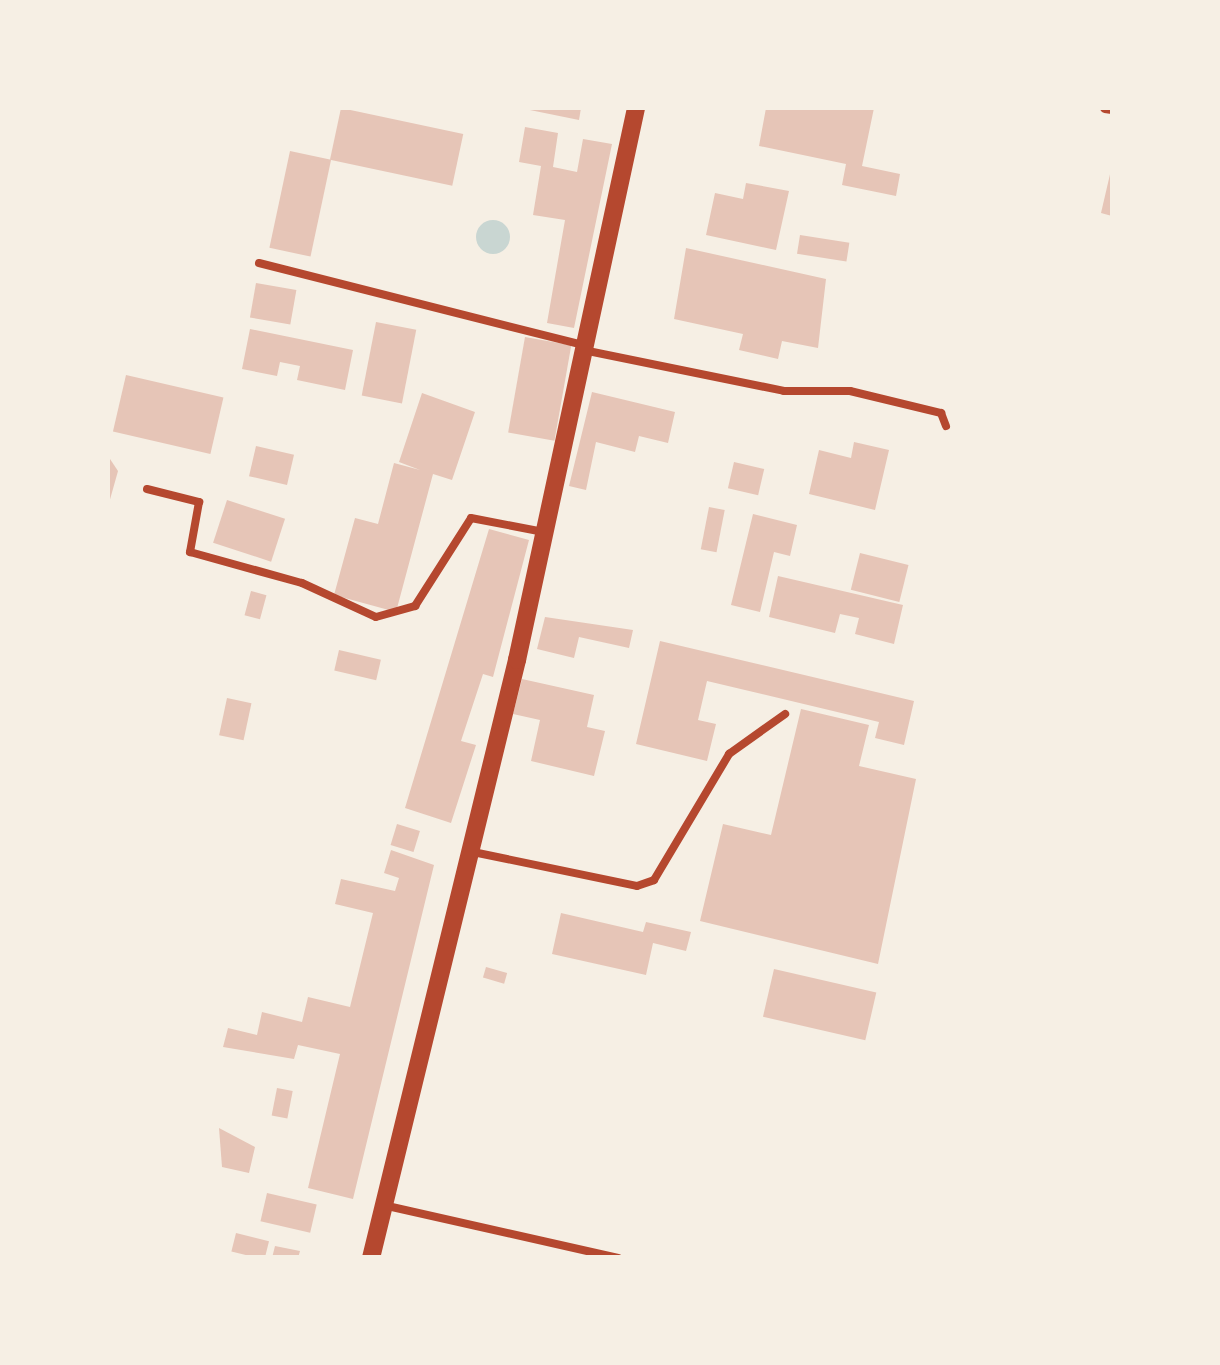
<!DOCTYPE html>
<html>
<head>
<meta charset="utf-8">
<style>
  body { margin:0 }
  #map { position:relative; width:1220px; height:1365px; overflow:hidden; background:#f6efe4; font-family:Roboto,sans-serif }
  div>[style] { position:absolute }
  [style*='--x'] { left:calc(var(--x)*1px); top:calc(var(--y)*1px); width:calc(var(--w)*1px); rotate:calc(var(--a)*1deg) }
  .water>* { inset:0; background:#c9d6d2 }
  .round { border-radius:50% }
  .building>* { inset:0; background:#e6c5b7; transform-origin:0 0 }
  .service>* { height:8px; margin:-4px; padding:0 4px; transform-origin:4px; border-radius:4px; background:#b5482f }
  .minor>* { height:10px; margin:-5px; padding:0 5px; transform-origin:5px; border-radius:5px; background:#b5482f }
  .tertiary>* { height:18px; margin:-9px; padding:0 9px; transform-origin:9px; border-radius:9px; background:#b5482f }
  span { translate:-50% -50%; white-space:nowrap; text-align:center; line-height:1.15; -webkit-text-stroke:10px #f6efe4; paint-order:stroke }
  .frame { position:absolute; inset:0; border:110px solid #f6efe4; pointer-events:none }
</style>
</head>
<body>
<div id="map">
  <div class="water">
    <div class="round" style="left:476px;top:220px;width:34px;height:34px"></div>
  </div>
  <div class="building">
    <div style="left:341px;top:108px;width:125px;height:53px;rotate:12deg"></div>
    <div style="clip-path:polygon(520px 108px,581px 108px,579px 120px)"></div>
    <div style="clip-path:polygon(766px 108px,874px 108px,862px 166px,900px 174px,896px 196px,842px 185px,846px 164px,759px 146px)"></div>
    <div style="clip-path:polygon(525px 127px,558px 133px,553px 167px,577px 172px,583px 139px,612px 144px,574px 328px,547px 323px,565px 220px,533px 215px,541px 166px,519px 162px)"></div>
    <div style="left:290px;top:151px;width:42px;height:99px;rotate:12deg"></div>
    <div style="clip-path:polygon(1111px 170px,1112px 171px,1112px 216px,1101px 213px)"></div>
    <div style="clip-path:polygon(746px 183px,789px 191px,776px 250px,706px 235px,715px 193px,743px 199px)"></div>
    <div style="left:800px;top:235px;width:50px;height:19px;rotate:9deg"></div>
    <div style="clip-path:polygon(686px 248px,826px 279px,818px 348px,782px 341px,778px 359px,739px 350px,743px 334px,674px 319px)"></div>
    <div style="left:256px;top:283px;width:41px;height:35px;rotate:10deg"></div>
    <div style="left:376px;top:322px;width:41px;height:75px;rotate:11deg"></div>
    <div style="clip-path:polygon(250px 329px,353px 350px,345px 390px,297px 380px,300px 366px,280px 362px,277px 376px,242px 369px)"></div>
    <div style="left:525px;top:337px;width:47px;height:97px;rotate:10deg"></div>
    <div style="left:126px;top:375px;width:100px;height:58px;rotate:13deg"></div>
    <div style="clip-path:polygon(592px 392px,675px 412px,668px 443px,639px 436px,635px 452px,596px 442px,586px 490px,569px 486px)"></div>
    <div style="clip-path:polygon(422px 393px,475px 412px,452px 480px,433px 474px,396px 612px,334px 595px,355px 518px,378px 524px,394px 463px,420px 470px,399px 462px)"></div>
    <div style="clip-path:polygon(854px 442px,889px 450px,875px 510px,809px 494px,819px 450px,851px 458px)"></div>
    <div style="left:256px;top:446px;width:39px;height:31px;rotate:13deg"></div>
    <div style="clip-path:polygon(108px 456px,118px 471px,109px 503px,108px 503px)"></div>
    <div style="left:734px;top:462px;width:31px;height:27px;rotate:13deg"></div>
    <div style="left:227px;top:500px;width:61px;height:45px;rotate:18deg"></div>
    <div style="left:709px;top:507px;width:16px;height:43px;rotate:11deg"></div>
    <div style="clip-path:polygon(753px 514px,797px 525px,790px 556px,774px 552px,760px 612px,731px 605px)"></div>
    <div style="clip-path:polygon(489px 529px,529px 540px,493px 677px,483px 674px,461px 741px,476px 745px,451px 823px,405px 808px)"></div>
    <div style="left:860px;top:553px;width:50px;height:38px;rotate:14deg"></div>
    <div style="clip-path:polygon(778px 576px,903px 605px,894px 644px,855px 634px,859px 618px,840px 614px,835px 633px,769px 617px)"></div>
    <div style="left:251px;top:591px;width:16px;height:25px;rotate:15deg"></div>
    <div style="clip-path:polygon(545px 617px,633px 630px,629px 648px,579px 637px,574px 658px,537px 649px)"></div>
    <div style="clip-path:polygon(660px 641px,914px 701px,904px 745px,875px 738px,879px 722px,707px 681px,698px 720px,716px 724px,707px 761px,636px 744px)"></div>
    <div style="left:339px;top:650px;width:43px;height:21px;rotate:13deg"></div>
    <div style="clip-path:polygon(522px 679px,594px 695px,587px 727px,605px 731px,594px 776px,531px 761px,540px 720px,513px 714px)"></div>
    <div style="left:227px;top:698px;width:25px;height:38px;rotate:12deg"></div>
    <div style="clip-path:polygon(801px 709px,869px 725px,859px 766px,916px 779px,878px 964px,700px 921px,723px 824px,771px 835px)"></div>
    <div style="left:397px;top:824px;width:24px;height:22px;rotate:17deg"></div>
    <div style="clip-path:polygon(391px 850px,434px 865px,353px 1199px,308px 1188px,340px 1054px,298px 1045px,294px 1059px,223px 1047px,228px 1028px,257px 1035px,262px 1012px,302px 1022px,308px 997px,350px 1007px,373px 913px,335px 904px,341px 879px,395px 891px,399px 878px,384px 873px)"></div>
    <div style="clip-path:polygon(561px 913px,643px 932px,646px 922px,691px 932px,686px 951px,653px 943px,646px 975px,552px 954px)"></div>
    <div style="left:486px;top:967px;width:22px;height:11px;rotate:16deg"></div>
    <div style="left:774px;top:969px;width:105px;height:49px;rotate:13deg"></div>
    <div style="left:277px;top:1088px;width:16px;height:28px;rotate:11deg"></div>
    <div style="clip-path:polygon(219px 1128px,255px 1147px,249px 1173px,222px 1167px)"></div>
    <div style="left:267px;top:1193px;width:51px;height:29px;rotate:13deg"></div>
    <div style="left:236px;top:1233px;width:34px;height:19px;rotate:14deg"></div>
    <div style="clip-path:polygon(275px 1246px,300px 1251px,298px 1258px,272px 1258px)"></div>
  </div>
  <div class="service">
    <div style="--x:259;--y:263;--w:335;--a:14.2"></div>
    <div style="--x:588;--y:351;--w:200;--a:11.5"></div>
    <div style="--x:784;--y:391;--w:66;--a:0"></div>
    <div style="--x:850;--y:391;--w:94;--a:13.6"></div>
    <div style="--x:941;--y:413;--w:14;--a:69"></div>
    <div style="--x:147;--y:489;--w:54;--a:14"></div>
    <div style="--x:199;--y:502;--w:51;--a:100.2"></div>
    <div style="--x:190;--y:552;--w:116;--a:15.5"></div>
    <div style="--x:302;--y:583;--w:81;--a:24.7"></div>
    <div style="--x:376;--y:617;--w:41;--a:-15.8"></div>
    <div style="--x:415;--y:606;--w:104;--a:-57.5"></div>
    <div style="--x:471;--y:518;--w:74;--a:10.9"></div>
    <div style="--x:473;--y:852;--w:167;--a:11.7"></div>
    <div style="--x:637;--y:886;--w:18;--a:-19"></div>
    <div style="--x:654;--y:880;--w:147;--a:-59.2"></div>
    <div style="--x:729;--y:754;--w:69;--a:-35.5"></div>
    <div style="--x:383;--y:1205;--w:241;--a:12.7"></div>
  </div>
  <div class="minor">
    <div style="--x:1105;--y:108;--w:7;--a:8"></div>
  </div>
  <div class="tertiary">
    <div style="--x:371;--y:1258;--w:616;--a:-76.28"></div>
    <div style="--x:517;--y:660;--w:565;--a:-77.83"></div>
  </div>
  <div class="frame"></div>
</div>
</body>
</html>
